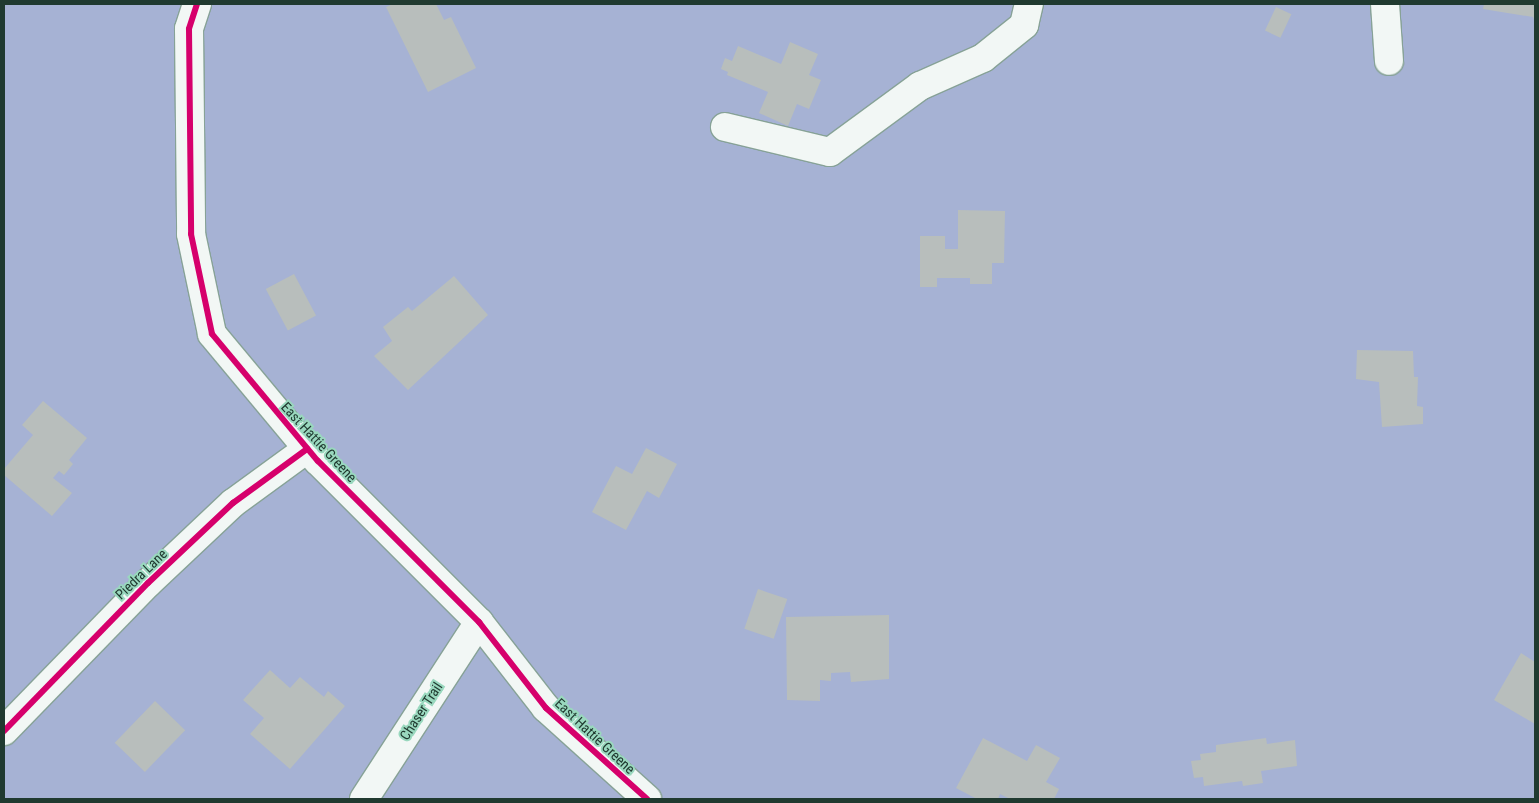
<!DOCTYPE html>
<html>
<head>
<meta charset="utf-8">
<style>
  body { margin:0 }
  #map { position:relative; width:1539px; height:803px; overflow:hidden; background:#a7cabb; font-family:"Roboto Condensed",sans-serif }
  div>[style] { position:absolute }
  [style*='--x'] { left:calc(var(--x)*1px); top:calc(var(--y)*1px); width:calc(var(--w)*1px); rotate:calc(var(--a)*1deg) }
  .green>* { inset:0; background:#a6b2d4; transform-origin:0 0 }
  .building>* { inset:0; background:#b8bebc; transform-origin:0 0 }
  .roads { filter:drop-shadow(1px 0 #87a297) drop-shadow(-1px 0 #87a297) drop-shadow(0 1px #87a297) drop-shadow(0 -1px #87a297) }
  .minor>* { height:28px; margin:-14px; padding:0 14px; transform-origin:14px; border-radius:14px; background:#f2f7f5 }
  .cycleway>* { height:6px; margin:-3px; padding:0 3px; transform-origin:3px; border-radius:3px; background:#d6006c }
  span { translate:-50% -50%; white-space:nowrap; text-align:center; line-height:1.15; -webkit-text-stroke:4px #99d8be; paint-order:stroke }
  .street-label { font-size:14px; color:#203a30 }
  .frame { position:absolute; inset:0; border:5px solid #203a30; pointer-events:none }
</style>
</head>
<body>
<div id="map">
  <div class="green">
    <div style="left:4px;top:4px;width:1531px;height:795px"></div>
  </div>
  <div class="building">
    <div style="clip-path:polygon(393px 4px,436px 4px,444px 20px,451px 17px,476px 68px,428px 92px,386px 7px)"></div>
    <div style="clip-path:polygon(1484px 4px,1535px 4px,1535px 22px,1533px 17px,1483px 9px)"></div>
    <div style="left:1276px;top:7px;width:17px;height:26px;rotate:25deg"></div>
    <div style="clip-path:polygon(790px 42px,818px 54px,809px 75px,821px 80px,809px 109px,797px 104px,788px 126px,759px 113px,768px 92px,727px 75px,728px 72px,721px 69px,725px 58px,732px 61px,738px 46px,781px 64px)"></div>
    <div style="clip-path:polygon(958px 210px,1005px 211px,1004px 263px,992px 263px,992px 284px,970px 284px,970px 278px,937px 278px,937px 287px,920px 287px,920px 236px,945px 236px,945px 249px,958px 249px)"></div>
    <div style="left:294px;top:274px;width:47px;height:32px;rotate:62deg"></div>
    <div style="clip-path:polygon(454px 276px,488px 315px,408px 390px,374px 356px,392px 341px,383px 327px,408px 307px,412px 311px)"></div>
    <div style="clip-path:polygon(1357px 350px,1413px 351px,1414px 377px,1418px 377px,1417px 406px,1423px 407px,1423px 424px,1382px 427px,1379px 382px,1356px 379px)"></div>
    <div style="clip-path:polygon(43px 401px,87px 438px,69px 460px,73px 464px,64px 475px,59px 471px,53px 478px,72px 493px,52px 516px,4px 475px,4px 469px,33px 435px,22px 425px)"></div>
    <div style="clip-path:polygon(646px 448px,677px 464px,659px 498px,647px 491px,626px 530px,592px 512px,616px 466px,632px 474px)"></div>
    <div style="left:758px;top:589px;width:31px;height:42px;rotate:19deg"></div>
    <div style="clip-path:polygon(889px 615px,889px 679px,851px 682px,850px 672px,831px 673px,831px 681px,820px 680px,820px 701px,787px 700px,786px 617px)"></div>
    <div style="clip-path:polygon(1521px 653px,1535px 662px,1535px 724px,1494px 700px)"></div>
    <div style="clip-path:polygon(270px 670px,290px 688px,300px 677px,324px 697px,328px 691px,345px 706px,290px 769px,250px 734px,264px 718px,243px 700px)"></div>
    <div style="left:155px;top:701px;width:42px;height:58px;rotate:44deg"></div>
    <div style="clip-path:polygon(983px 738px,1027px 761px,1036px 745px,1060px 758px,1046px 782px,1059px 789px,1054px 799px,1010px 799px,1000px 794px,998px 799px,977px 799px,956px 788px)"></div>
    <div style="clip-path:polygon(1266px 738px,1267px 744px,1295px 740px,1297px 766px,1261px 771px,1263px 783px,1243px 786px,1242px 781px,1204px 786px,1203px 777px,1194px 778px,1191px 761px,1201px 760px,1200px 754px,1216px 752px,1216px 745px)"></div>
  </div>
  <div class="roads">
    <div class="minor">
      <div style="--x:197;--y:4;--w:26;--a:108"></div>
      <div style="--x:189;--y:29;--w:205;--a:89.4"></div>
      <div style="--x:191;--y:234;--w:102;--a:78.1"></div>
      <div style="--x:212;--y:334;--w:165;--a:50.2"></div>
      <div style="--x:318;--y:461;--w:228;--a:45"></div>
      <div style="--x:479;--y:622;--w:109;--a:52.1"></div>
      <div style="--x:546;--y:708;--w:136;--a:42"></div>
      <div style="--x:1385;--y:4;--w:57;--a:86"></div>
      <div style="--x:725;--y:127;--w:108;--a:13.4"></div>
      <div style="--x:830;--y:152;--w:112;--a:-36.3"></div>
      <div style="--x:920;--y:86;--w:69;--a:-24"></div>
      <div style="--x:983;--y:58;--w:53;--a:-38.8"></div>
      <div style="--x:1024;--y:25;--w:22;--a:-77"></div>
      <div style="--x:4;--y:731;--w:206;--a:-45.8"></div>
      <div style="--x:148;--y:583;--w:117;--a:-43.3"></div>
      <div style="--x:233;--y:503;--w:92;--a:-36.1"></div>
      <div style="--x:364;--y:799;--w:211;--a:-57"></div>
    </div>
  </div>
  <div class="cycleway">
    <div style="--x:197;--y:4;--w:26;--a:108"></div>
    <div style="--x:189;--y:29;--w:205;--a:89.4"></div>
    <div style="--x:191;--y:234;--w:102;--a:78.1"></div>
    <div style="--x:212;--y:334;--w:165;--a:50.2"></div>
    <div style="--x:318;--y:461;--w:228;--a:45"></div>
    <div style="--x:479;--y:622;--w:109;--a:52.1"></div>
    <div style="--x:546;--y:708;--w:136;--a:42"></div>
    <div style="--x:4;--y:731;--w:206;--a:-45.8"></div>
    <div style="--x:148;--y:583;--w:117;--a:-43.3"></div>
    <div style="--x:233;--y:503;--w:92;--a:-36.1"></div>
  </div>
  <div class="street-label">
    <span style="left:319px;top:442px;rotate:47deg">East Hattie Greene</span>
    <span style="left:141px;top:574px;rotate:-44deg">Piedra Lane</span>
    <span style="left:421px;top:711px;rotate:-57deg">Chaser Trail</span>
    <span style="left:595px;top:736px;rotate:43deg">East Hattie Greene</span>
  </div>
  <div class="frame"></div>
</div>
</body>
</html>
